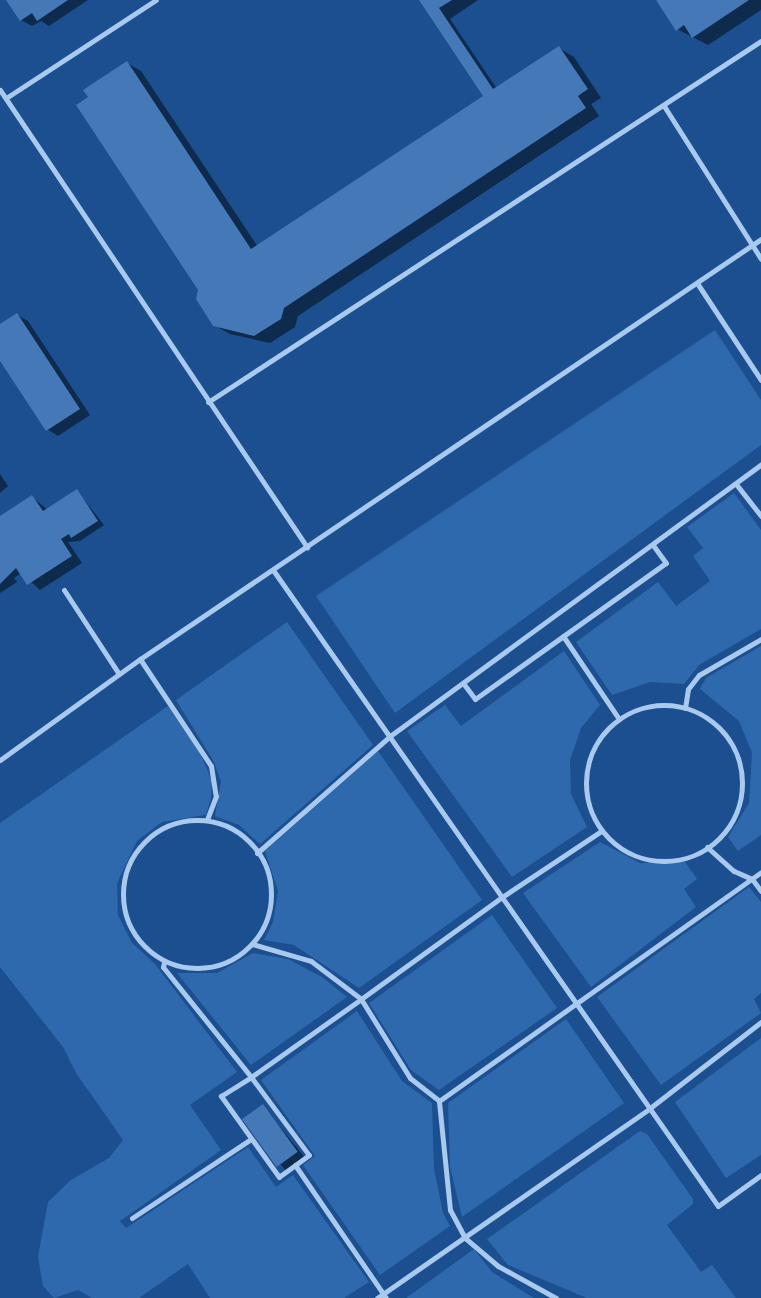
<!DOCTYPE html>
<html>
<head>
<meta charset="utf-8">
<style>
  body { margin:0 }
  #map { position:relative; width:761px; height:1298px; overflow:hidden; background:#1b4f8f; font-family:Commissioner,sans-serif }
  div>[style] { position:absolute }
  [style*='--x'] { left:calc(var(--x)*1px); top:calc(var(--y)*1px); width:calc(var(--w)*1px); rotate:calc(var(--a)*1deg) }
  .green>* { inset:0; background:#2e69ad }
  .shadow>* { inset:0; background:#0007; transform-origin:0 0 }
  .building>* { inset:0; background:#4478b7; transform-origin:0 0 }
  .service>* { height:5px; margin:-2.5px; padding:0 2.5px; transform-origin:2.5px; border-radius:2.5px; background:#a9c9ee }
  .service>.ring { margin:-2.5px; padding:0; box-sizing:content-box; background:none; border:5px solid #a9c9ee; border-radius:50% }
  span { translate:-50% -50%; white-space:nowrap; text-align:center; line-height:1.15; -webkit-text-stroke:5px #1b4f8f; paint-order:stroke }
</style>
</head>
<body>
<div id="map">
  <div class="green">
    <div style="clip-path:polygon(715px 330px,761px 400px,761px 445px,395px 713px,316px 596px)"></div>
    <div style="clip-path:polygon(734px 493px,761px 530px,761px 629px,699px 665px,684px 684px,650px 682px,612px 695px,576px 642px,658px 582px,676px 606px,710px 581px,693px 556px,703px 548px,687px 527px)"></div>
    <div style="clip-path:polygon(287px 622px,373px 745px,260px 844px,239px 825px,215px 816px,221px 782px,214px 762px,176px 700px)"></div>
    <div style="clip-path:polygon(761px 646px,761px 835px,738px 851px,728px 837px,749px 803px,752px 753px,739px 721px,700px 689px,706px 678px)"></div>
    <div style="clip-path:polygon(564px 651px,600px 705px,581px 728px,570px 760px,571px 794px,587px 827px,512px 877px,407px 731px,445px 705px,461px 726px)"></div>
    <div style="clip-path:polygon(168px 706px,200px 753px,212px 781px,211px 798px,206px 815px,162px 822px,137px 841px,117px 883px,118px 915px,132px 943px,155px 964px,237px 1072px,190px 1105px,221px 1150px,120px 1221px,126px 1228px,248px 1147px,276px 1187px,293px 1175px,369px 1282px,344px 1298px,210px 1298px,188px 1264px,139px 1298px,92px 1298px,78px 1290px,54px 1298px,43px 1286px,38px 1257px,48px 1202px,71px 1180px,109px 1158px,123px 1140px,76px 1073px,63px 1047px,0 967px,0 823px)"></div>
    <div style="clip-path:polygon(378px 751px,482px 900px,359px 988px,294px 945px,264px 940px,273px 922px,278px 891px,265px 851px)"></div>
    <div style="clip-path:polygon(600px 842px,640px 863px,685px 862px,697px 879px,684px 889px,696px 907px,591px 987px,523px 893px)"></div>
    <div style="clip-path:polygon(749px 887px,761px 902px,761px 993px,754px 999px,761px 1013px,661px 1085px,597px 997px)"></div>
    <div style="clip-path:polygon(492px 915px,557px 1008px,439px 1090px,411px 1070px,369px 1003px)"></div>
    <div style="clip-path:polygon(253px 953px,288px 959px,322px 977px,347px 997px,251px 1065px,177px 973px,217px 973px)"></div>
    <div style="clip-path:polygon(357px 1011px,402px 1081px,432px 1103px,434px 1168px,443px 1213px,450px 1226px,380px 1275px,303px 1165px,315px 1156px,261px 1080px)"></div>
    <div style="clip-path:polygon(566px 1019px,624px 1103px,462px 1217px,450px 1167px,448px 1103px)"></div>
    <div style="clip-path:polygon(761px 1038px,761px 1155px,726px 1178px,675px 1102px)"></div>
    <div style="clip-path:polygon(640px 1131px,647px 1134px,693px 1199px,693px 1204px,667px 1225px,701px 1272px,712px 1265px,736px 1298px,587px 1298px,508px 1265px,487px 1239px)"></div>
    <div style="clip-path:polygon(474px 1249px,492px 1272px,534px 1298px,406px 1298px)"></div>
  </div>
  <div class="shadow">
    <div style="clip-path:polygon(8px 0,88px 0,49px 26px,41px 21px,32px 26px,21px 20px)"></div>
    <div style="clip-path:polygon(421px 0,478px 0,450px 19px,497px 89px,559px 48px,574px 57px,601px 98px,591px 104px,599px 116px,298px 316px,295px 327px,270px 343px,230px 334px,214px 325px,200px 289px,90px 97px,127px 63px,141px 71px,258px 247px,486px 96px)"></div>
    <div style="clip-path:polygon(658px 0,761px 0,761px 10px,708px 45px,677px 29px)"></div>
    <div style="clip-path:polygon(17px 315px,28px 321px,90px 415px,58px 436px,47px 429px,0 357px,0 326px)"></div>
    <div style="clip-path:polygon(0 474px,8px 486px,0 493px)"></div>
    <div style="clip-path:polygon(77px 491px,104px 525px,80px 541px,68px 542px,82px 563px,40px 590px,21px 573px,14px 578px,17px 582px,0 593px,0 518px,32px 497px,48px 510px)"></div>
    <div style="left:263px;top:1106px;width:65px;height:23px;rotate:51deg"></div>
  </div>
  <div class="building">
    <div style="clip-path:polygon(6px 0,68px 0,37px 21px,32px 13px,20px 21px)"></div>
    <div style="clip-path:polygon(419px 0,452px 0,439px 8px,493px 89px,559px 46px,588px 89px,578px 96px,586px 108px,284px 308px,281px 319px,254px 336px,213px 326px,196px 299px,198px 290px,76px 105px,88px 97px,83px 90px,127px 61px,251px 249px,483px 96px)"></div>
    <div style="clip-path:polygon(656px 0,749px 0,692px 38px,684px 25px,676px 31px)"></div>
    <div style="clip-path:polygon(17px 313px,80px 409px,46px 431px,0 361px,0 324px)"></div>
    <div style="clip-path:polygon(77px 489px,98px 521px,71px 538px,69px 534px,61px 539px,72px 556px,27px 585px,16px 568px,0 584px,0 516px,32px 495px,43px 511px)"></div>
    <div style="left:263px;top:1104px;width:59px;height:26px;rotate:54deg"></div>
  </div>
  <div class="service">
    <div style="--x:0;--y:90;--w:551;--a:56.11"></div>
    <div style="--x:6;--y:98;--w:179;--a:-33.2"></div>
    <div style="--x:664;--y:106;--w:181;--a:57.6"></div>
    <div style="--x:697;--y:283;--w:116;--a:56.6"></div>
    <div style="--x:208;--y:402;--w:660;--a:-33.14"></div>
    <div style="--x:736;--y:484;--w:41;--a:52"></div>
    <div style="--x:273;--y:570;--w:776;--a:55.02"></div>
    <div style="--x:718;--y:1206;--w:53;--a:-35.8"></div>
    <div style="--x:64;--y:590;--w:100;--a:56.8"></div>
    <div style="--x:563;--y:636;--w:100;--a:56"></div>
    <div style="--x:140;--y:659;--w:128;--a:56.4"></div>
    <div style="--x:211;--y:766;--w:30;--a:81"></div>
    <div style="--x:216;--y:796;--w:25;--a:111"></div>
    <div style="--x:463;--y:683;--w:20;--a:53"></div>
    <div style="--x:475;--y:699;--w:234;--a:-35.5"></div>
    <div style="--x:666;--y:563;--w:22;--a:-126"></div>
    <div class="ring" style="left:586px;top:705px;width:151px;height:151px"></div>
    <div style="--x:685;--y:708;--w:19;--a:-81"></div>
    <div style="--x:688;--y:689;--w:18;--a:-52"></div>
    <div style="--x:699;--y:675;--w:72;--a:-30.1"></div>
    <div style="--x:0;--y:760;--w:173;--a:-35.8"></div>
    <div style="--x:140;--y:659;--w:750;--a:-34.07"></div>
    <div class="ring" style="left:123px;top:820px;width:143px;height:143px"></div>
    <div style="--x:707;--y:847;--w:36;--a:42"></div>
    <div style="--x:734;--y:871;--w:20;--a:24"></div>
    <div style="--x:752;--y:879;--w:15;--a:53"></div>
    <div style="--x:257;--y:853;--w:177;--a:-41.3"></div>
    <div style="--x:390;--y:736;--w:460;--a:-36.2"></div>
    <div style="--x:252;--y:944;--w:61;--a:16.1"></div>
    <div style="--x:311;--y:961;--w:63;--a:37.2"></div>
    <div style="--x:361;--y:999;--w:93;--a:58.2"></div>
    <div style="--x:410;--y:1078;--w:37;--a:38"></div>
    <div style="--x:164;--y:962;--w:5;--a:101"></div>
    <div style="--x:163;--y:967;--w:141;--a:51.3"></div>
    <div style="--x:251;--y:1077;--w:97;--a:53.4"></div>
    <div style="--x:309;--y:1155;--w:37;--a:144"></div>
    <div style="--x:279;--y:1177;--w:100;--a:-125.6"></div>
    <div style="--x:221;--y:1096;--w:36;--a:-32"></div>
    <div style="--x:251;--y:1077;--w:135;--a:-35.3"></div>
    <div style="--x:361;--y:999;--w:174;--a:-35.9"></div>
    <div style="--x:502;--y:897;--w:118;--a:-33.6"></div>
    <div style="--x:295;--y:1165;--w:161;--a:55.6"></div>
    <div style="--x:132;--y:1218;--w:143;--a:-33.6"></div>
    <div style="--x:377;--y:1298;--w:333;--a:-34.8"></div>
    <div style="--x:650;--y:1108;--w:140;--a:-37.8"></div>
    <div style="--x:556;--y:1298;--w:66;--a:-151.1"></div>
    <div style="--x:498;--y:1266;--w:43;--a:-139.7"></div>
    <div style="--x:465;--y:1238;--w:32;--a:-118"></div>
    <div style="--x:450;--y:1210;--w:110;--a:-95.8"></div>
    <div style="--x:439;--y:1101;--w:395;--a:-35.4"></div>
  </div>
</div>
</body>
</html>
